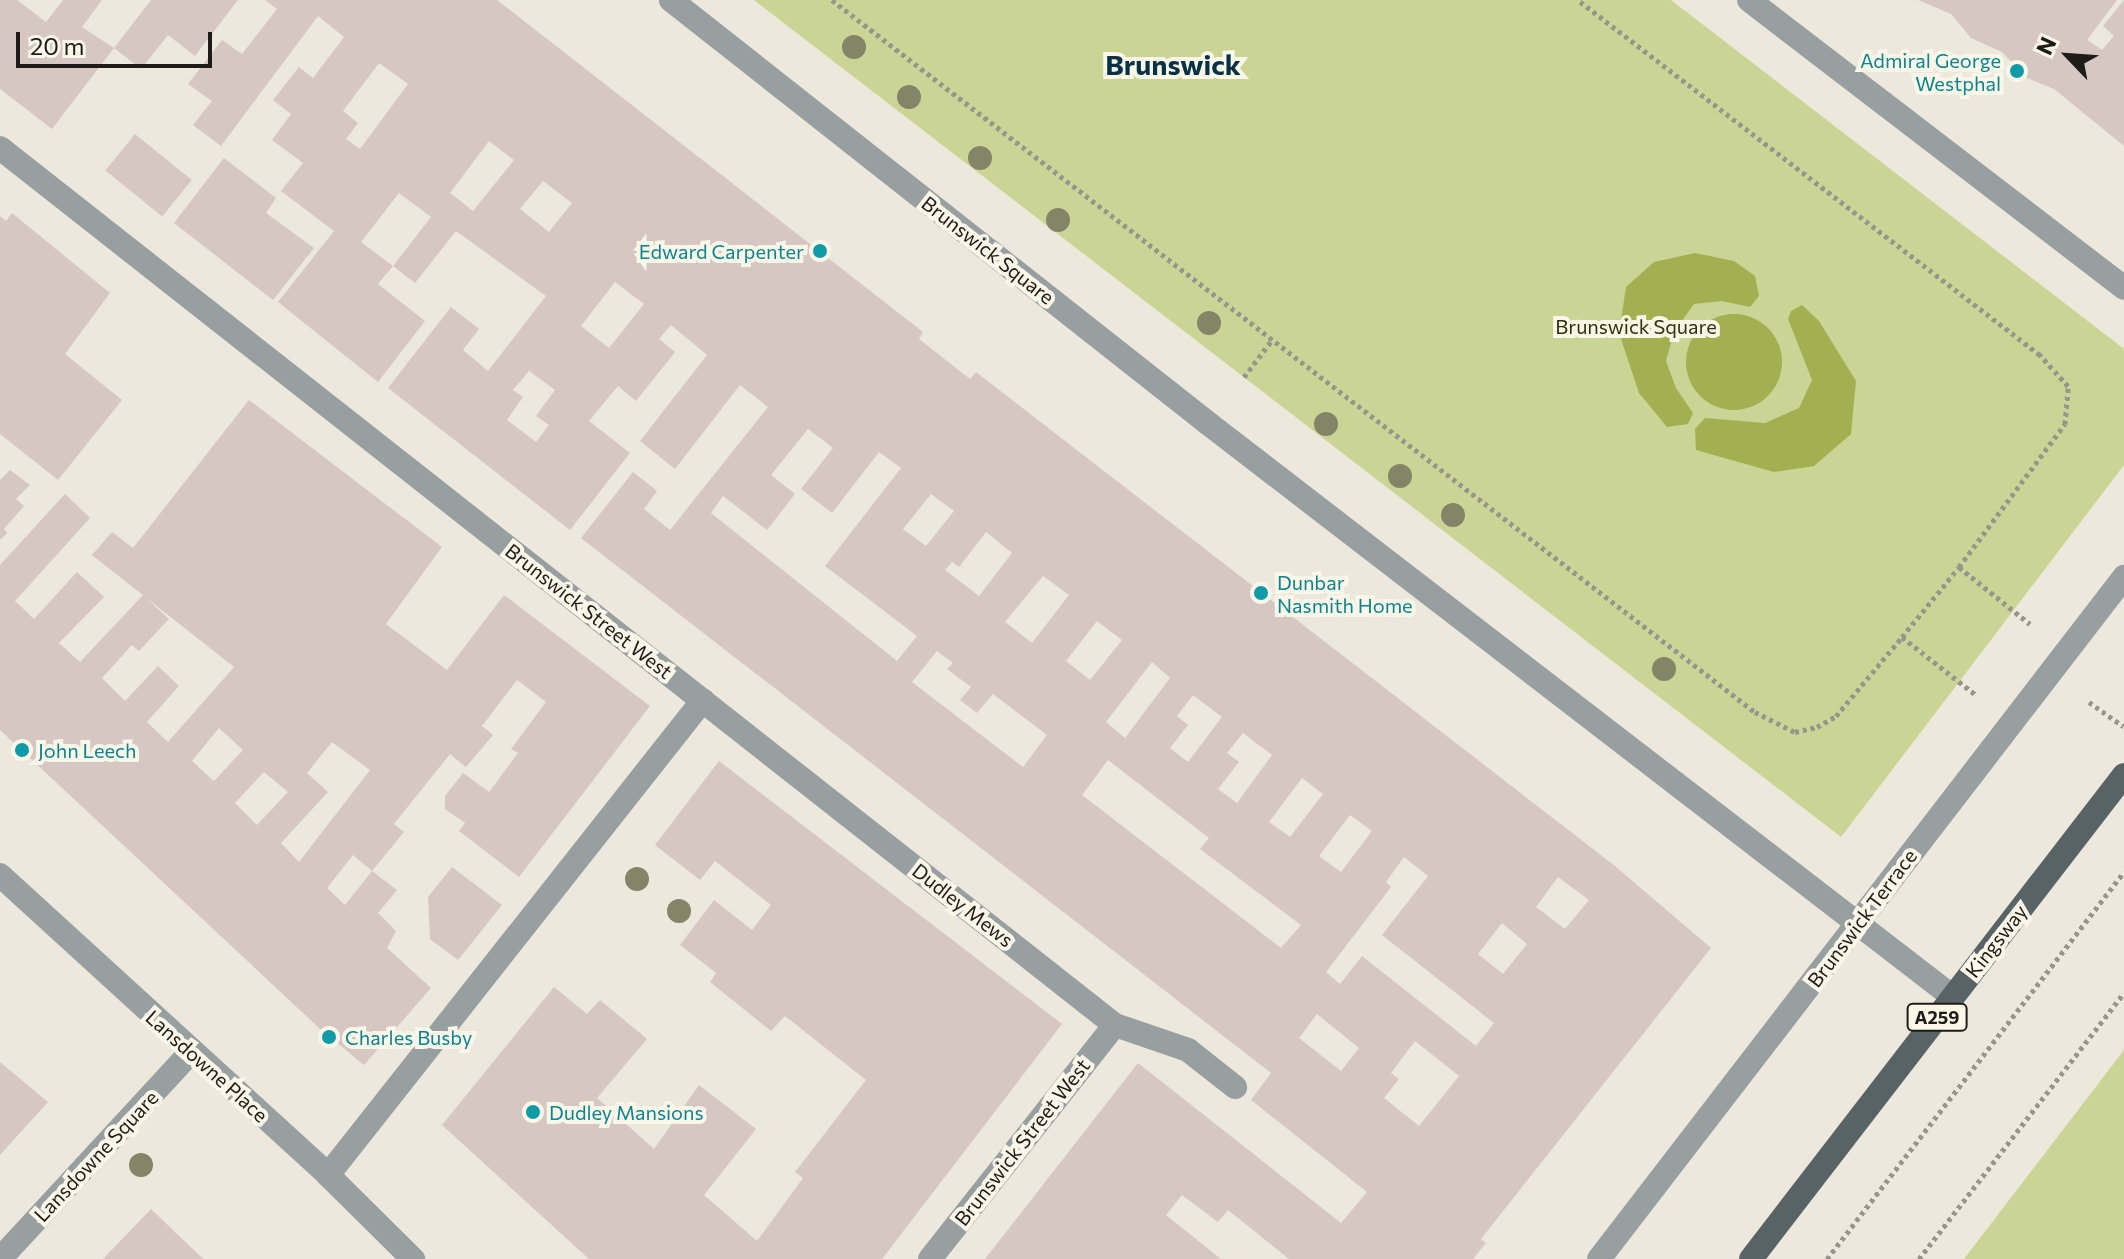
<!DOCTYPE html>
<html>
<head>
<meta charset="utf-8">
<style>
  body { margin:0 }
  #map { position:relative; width:2124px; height:1259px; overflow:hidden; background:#ece8db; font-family:Commissioner,sans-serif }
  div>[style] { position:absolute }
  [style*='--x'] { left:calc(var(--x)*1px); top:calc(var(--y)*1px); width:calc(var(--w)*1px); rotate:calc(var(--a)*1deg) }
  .green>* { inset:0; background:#c9d495 }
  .forest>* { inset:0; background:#a2b052 }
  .round { border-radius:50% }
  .building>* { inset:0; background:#d7c7c3; transform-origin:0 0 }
  .path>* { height:5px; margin-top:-2.5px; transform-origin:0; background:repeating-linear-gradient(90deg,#98958c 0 4px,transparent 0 8px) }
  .street>* { height:24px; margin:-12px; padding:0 12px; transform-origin:12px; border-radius:12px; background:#989fa0 }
  .primary>* { height:24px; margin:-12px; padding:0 12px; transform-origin:12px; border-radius:12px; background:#576364 }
  .trees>* { width:24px; height:24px; margin:-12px; border-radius:50%; background:#838468 }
  .dots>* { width:22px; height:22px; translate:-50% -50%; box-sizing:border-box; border:4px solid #faf6e8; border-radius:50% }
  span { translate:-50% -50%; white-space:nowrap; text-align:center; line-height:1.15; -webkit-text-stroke:8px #faf6e8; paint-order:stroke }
  .shield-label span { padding:2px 6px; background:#faf6e8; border:2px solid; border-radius:6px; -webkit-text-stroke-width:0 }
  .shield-label { font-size:18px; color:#1e1c18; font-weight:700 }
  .culture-label { font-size:20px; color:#0d838f }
  .right { translate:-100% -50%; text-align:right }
  .left { translate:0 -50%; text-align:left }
  .street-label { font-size:20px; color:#1e1c18 }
  .park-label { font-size:20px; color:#2d330a }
  .district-label { font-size:28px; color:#033146; font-weight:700 }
  .north { position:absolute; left:2028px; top:16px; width:80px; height:80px; -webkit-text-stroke:6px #faf6e8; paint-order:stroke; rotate:295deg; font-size:22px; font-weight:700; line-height:32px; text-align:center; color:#1e1c18 }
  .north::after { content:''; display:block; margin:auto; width:28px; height:36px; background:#1e1c18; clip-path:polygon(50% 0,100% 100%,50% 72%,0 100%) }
  .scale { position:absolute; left:16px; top:32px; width:196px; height:36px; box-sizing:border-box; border:4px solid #1e1c18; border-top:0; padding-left:10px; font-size:24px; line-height:28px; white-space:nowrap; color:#1e1c18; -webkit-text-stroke:6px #faf6e8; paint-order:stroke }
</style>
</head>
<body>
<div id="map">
  <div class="green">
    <div style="clip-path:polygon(754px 0,1671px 0,2124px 349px,2124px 465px,1841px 837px)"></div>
    <div style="clip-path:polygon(2124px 1050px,2124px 1259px,1964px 1259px)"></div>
  </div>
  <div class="forest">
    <div style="clip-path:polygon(1695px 253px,1734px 261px,1755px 276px,1759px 296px,1750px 307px,1722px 301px,1694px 304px,1674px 332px,1666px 361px,1676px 388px,1693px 413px,1688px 424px,1667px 427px,1639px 393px,1619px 333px,1626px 287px,1654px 262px)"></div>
    <div style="clip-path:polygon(1802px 305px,1819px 321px,1856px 381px,1851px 434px,1814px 466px,1774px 472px,1696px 450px,1695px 429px,1705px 418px,1765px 423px,1799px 408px,1812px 380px,1788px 319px,1791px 311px)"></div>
    <div class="round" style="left:1686px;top:314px;width:96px;height:96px"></div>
  </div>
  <div class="building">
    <div style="clip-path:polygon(0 0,17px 0,46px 22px,63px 0,102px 0,82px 27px,114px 48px,52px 129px,0 89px)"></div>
    <div style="clip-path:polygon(151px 0,238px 0,195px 56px,168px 35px,141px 69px,114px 48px)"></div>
    <div style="clip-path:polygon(evenodd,265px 0,497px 0,923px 332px,919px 339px,970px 379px,976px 372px,1615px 866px,1711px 948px,1481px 1239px,1486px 1243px,1473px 1259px,1289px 1259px,1228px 1210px,1218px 1222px,1182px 1195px,1166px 1215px,1221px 1259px,985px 1259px,1138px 1063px,1341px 1223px,1367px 1192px,1251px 1100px,1271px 1073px,581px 538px,633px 472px,657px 491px,644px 509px,670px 530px,768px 407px,740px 385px,675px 469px,640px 441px,707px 355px,671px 325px,659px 339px,675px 352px,636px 401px,618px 386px,589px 421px,630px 453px,570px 530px,388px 388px,451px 307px,479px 329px,463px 350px,488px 371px,546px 296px,456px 231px,415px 283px,393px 266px,431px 217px,399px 193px,361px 242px,393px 266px,378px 284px,425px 321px,378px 382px,278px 302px,334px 231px,281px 191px,303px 163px,272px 140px,291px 114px,273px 100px,299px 67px,313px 78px,344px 37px,318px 16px,221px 146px,193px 125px,212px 101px,188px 84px,222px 40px,242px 54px,277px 9px,265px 0,379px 63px,408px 84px,360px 149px,346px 139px,358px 123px,343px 111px,379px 63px,265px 0,489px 141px,514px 160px,473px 211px,450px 193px,489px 141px,265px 0,543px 181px,572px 203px,549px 232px,520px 209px,543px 181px,265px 0,615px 282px,644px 304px,609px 348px,581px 326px,615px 282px,265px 0,529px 371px,555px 390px,536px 416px,549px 425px,536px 442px,507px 420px,523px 397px,513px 390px,529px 371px,265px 0,808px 429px,833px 448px,801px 489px,832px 513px,879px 452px,901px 468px,825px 566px,917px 636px,897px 661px,711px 513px,723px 496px,767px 530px,795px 494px,771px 475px,808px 429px,265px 0,931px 494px,954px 511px,926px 546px,903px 529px,931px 494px,265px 0,986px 532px,1012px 553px,979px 596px,945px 570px,952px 562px,959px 567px,986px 532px,265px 0,1043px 576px,1069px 595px,1032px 643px,1005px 622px,1043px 576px,265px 0,1097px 621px,1122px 640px,1090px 680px,1066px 661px,1097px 621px,265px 0,937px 651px,953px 663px,947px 669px,971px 687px,960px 700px,977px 713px,993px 694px,1047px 735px,1023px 767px,912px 682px,937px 651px,265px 0,1152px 662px,1170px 678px,1125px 738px,1106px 722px,1152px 662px,265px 0,1193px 695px,1222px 717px,1188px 762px,1170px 748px,1188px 725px,1177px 716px,1193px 695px,265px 0,1243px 733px,1272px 755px,1237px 803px,1218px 789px,1239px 762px,1227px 753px,1243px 733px,265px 0,1108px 760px,1209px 838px,1200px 849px,1301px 925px,1281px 948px,1082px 795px,1108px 760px,265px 0,1302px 778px,1323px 794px,1290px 837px,1269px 822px,1302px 778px,265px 0,1350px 815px,1372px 831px,1341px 872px,1319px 856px,1350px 815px,265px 0,1404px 857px,1428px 876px,1382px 935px,1494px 1023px,1476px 1046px,1362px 956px,1340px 984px,1326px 972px,1391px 887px,1386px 882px,1404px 857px,265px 0,1558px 877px,1589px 900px,1565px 929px,1536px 907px,1558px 877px,265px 0,1502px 923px,1527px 944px,1503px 974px,1478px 954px,1502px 923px,265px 0,1317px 1014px,1359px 1048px,1341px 1071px,1299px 1038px,1317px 1014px,265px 0,1415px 1041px,1459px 1076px,1419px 1126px,1384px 1098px,1399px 1079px,1391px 1073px,1415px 1041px)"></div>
    <div style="clip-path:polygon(1918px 0,2117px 0,2087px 40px,2102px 50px,2114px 36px,2103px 26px,2124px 0,2124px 146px,2054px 89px,2027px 78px,2002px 52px,1971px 38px,1951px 14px)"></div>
    <div style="left:135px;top:134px;width:73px;height:47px;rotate:39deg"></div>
    <div style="clip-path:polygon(224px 158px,276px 198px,266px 213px,314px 248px,273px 300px,174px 223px)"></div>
    <div style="clip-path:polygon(12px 213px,110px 293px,65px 354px,122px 400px,58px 480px,0 434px,0 216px,6px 221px)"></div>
    <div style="clip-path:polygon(evenodd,249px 400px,442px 547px,386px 624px,447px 670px,504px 595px,650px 706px,519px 877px,459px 831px,465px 823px,445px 809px,445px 796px,463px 773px,489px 792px,518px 753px,511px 749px,546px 702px,517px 680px,482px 726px,493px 735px,466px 767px,450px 754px,394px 824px,404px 832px,372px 871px,353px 855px,327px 888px,345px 905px,372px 871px,397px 890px,378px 913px,396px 931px,387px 948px,431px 988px,364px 1065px,318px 1027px,0 730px,0 565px,65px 494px,90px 518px,15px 601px,34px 619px,77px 572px,104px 597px,59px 643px,80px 662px,143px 595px,169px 619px,139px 651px,132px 645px,102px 678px,125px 701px,158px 666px,179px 686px,147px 722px,168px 742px,234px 667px,92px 555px,112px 532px,133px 548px,249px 400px,219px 728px,243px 750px,214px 781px,192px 761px,219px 728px,249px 400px,332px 742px,370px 770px,299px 862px,281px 843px,328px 792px,307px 773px,332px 742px,249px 400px,264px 772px,288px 792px,257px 825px,235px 803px,264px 772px)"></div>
    <div style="clip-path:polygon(10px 470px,30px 485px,16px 499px,24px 506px,4px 529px,7px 533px,0 540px,0 480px)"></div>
    <div style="clip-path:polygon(719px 761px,1062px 1024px,882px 1259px,589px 1259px,442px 1125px,554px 987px,587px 1014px,600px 1000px,647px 1039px,597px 1098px,654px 1149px,699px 1085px,756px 1129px,704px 1195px,757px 1241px,803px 1178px,795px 1172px,866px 1080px,785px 1016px,771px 1031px,710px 982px,716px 973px,680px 945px,714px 900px,752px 930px,771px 905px,715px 861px,700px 880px,655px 845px)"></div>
    <div style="clip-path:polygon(452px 867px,502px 905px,458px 960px,430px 939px,428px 897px)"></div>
    <div style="clip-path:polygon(0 1062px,48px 1102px,0 1155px)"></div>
    <div style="clip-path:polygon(151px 1209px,200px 1256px,204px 1259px,103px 1259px)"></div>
  </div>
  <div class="path">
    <div style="--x:832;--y:0;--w:1166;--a:37.65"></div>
    <div style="--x:1755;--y:712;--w:45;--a:26.6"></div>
    <div style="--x:1795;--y:732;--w:23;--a:-13"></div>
    <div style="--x:1817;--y:727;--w:22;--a:-30"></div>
    <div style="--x:1836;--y:716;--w:103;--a:-50.1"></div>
    <div style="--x:1902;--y:637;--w:90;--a:-50.8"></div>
    <div style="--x:1959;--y:567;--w:178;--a:-53.5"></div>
    <div style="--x:2065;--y:424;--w:38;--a:-85"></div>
    <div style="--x:2068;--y:386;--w:42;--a:-132.1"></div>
    <div style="--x:2040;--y:355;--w:583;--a:-142.46"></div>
    <div style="--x:1244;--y:377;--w:46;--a:-52.9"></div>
    <div style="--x:1959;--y:567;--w:91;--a:38.8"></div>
    <div style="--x:1902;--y:637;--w:94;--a:38.1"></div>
    <div style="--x:2089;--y:702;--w:42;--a:35.2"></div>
    <div style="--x:1827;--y:1259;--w:488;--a:-52.5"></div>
    <div style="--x:1919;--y:1259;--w:336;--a:-52.4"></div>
  </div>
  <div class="street">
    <div style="--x:671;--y:0;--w:685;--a:38.24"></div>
    <div style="--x:1209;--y:424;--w:939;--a:37.6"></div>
    <div style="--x:1749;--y:0;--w:473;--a:37.5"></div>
    <div style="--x:0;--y:148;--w:1419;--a:38.19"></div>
    <div style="--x:1115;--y:1025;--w:77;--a:18.9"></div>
    <div style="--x:1188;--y:1050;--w:60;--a:38.2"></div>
    <div style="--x:0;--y:875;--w:445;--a:42.4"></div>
    <div style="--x:328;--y:1175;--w:120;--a:44.7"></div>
    <div style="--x:328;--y:1175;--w:605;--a:-51.71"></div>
    <div style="--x:0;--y:1259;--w:282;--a:-47.3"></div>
    <div style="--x:930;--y:1259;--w:298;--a:-51.7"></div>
    <div style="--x:1599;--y:1259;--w:861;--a:-52.41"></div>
  </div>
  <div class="primary">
    <div style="--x:1751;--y:1259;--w:611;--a:-52.38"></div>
  </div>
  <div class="trees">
    <div style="left:854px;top:47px"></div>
    <div style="left:909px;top:97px"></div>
    <div style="left:980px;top:158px"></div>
    <div style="left:1058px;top:220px"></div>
    <div style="left:1209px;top:323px"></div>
    <div style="left:1326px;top:424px"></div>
    <div style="left:1400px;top:476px"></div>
    <div style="left:1453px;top:515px"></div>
    <div style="left:1664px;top:669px"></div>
    <div style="left:637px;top:879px"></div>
    <div style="left:679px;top:911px"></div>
    <div style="left:141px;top:1165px"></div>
  </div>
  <div class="dots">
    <div style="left:2017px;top:71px;background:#0f9aa8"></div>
    <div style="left:820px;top:251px;background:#0f9aa8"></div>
    <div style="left:1261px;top:593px;background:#0f9aa8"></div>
    <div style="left:22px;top:750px;background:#0f9aa8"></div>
    <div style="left:329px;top:1037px;background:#0f9aa8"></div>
    <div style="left:533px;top:1112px;background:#0f9aa8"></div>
  </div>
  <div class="shield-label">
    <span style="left:1937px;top:1017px">A259</span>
  </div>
  <div class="culture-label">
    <span class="right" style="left:2001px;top:72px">Admiral George<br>Westphal</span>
    <span class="right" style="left:804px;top:251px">Edward Carpenter</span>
    <span class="left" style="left:1277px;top:594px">Dunbar<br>Nasmith Home</span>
    <span class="left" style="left:38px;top:750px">John Leech</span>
    <span class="left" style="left:345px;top:1037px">Charles Busby</span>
    <span class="left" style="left:549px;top:1112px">Dudley Mansions</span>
  </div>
  <div class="street-label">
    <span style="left:988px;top:250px;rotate:38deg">Brunswick Square</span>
    <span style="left:589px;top:611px;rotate:38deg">Brunswick Street West</span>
    <span style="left:963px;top:905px;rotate:38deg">Dudley Mews</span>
    <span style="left:1862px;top:918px;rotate:-53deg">Brunswick Terrace</span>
    <span style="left:1996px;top:941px;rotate:-52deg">Kingsway</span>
    <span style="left:207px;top:1066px;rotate:42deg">Lansdowne Place</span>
    <span style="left:1022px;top:1142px;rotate:-52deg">Brunswick Street West</span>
    <span style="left:96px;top:1156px;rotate:-47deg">Lansdowne Square</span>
  </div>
  <div class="park-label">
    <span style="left:1636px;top:326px">Brunswick Square</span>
  </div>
  <div class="district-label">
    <span style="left:1173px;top:64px">Brunswick</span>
  </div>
  <div class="north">N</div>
  <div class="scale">20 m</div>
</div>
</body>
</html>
